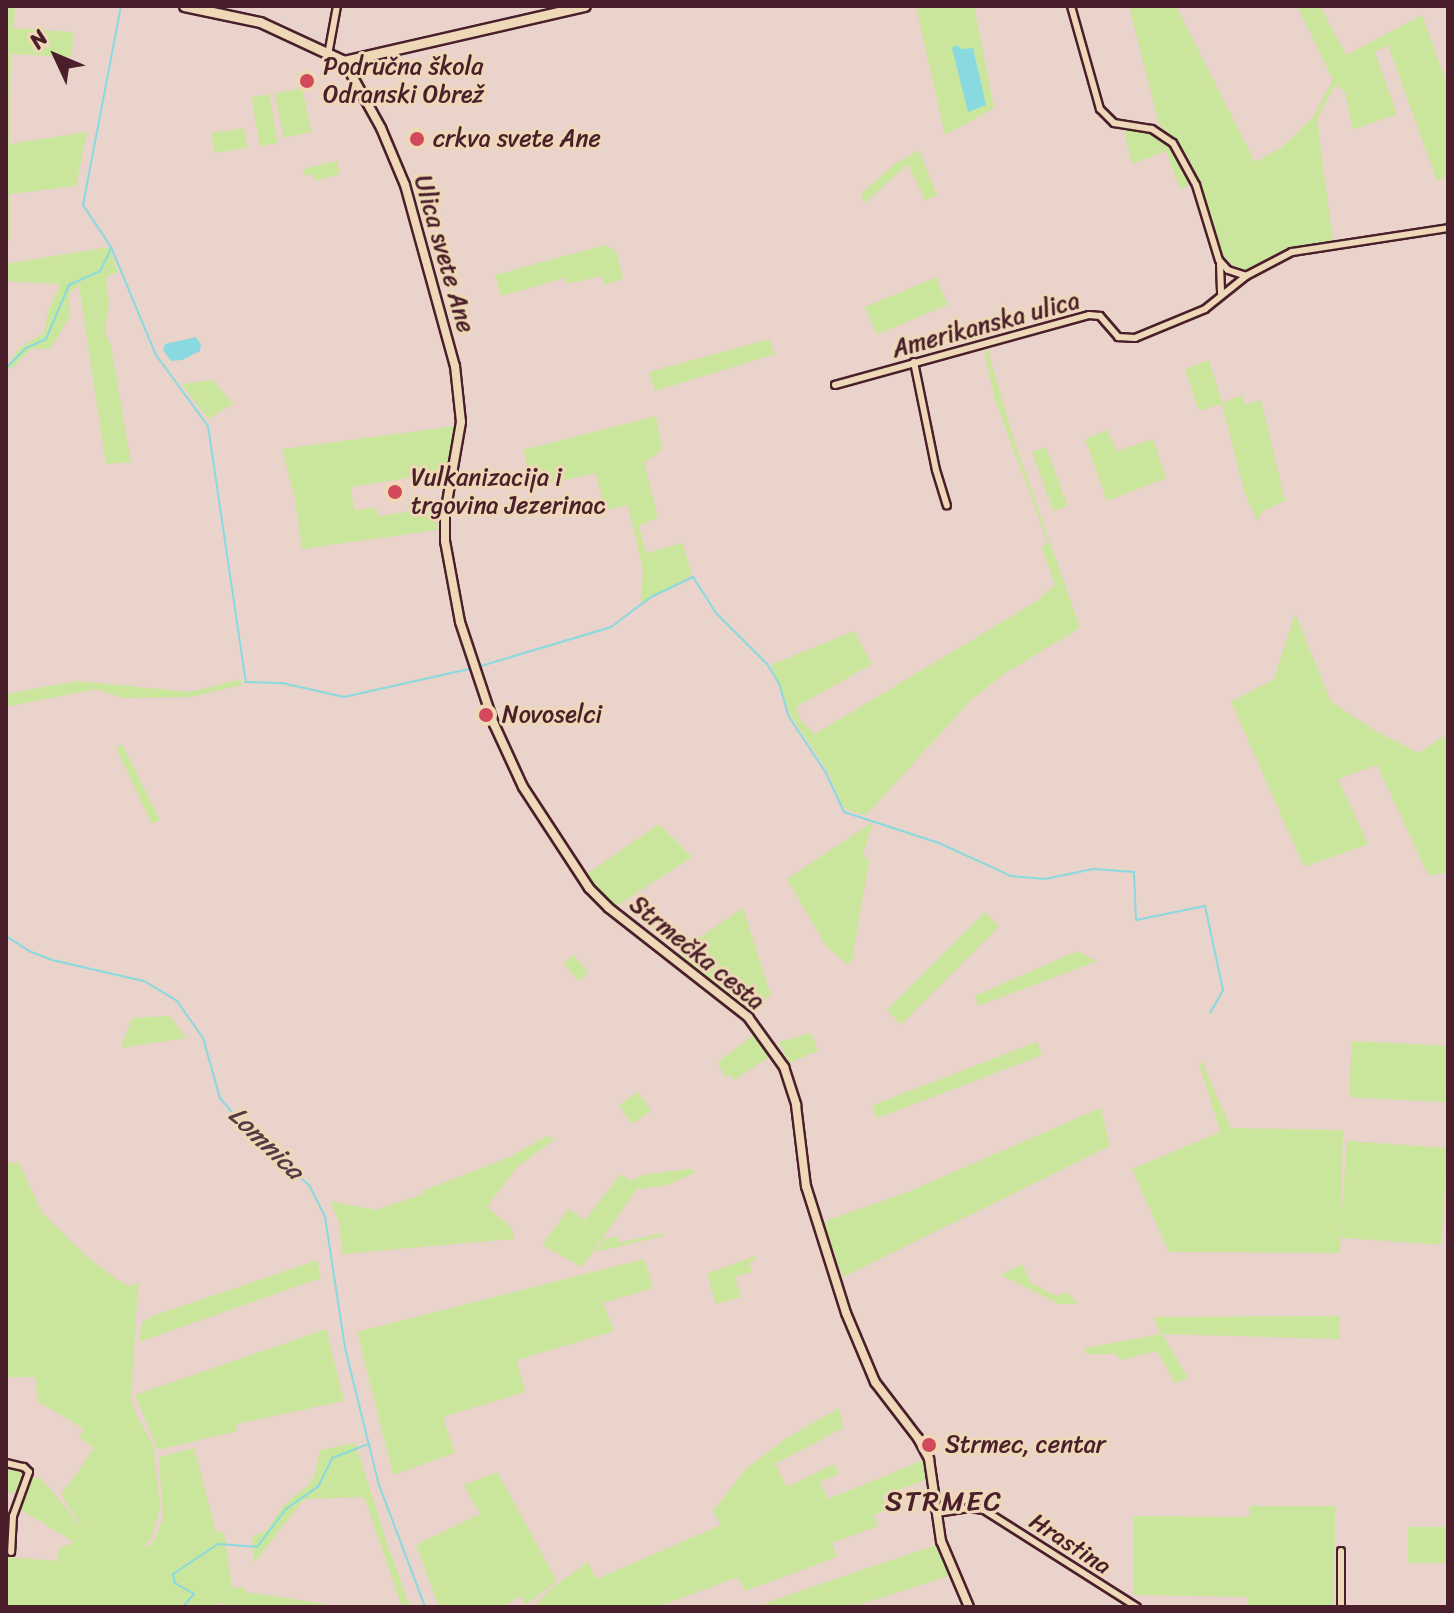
<!DOCTYPE html>
<html>
<head>
<meta charset="utf-8">
<style>
  body { margin:0 }
  #map { position:relative; width:1454px; height:1613px; overflow:hidden; background:#ead3ca; font-family:Sriracha,sans-serif }
  div>[style] { position:absolute }
  [style*='--x'] { left:calc(var(--x)*1px); top:calc(var(--y)*1px); width:calc(var(--w)*1px); rotate:calc(var(--a)*1deg) }
  .green>* { inset:0; background:#cae69c; transform-origin:0 0 }
  .water>* { inset:0; background:#88dae0 }
  .stream>* { height:2px; margin:-1px; padding:0 1px; transform-origin:1px; border-radius:1px; background:#88dae0 }
  .roads { filter:drop-shadow(2px 0 #4a1f2b) drop-shadow(-2px 0 #4a1f2b) drop-shadow(0 2px #4a1f2b) drop-shadow(0 -2px #4a1f2b) }
  .minor>* { height:6px; margin:-3px; padding:0 3px; transform-origin:3px; border-radius:3px; background:#eed8b7 }
  .tertiary>* { height:8px; margin:-4px; padding:0 4px; transform-origin:4px; border-radius:4px; background:#eed8b7 }
  .secondary>* { height:9px; margin:-4.5px; padding:0 4.5px; transform-origin:4.5px; border-radius:4.5px; background:#eed8b7 }
  .dots>* { width:22px; height:22px; translate:-50% -50%; box-sizing:border-box; border:4px solid #eed8b7; border-radius:50% }
  span { translate:-50% -50%; white-space:nowrap; text-align:center; line-height:1.15; -webkit-text-stroke:6px #eed8b7; paint-order:stroke }
  .poi-label { font-size:24px; color:#4a1f2b }
  .left { translate:0 -50%; text-align:left }
  .street-label { font-size:24px; color:#4a1f2b }
  .water-label { font-size:26px; color:#533b46; font-style:italic }
  .quarter-label { font-size:28px; color:#4a1f2b; letter-spacing:2px }
  .frame { position:absolute; inset:0; border:8px solid #4a1f2b; pointer-events:none }
  .north { position:absolute; left:16px; top:16px; width:80px; height:80px; -webkit-text-stroke:6px #eed8b7; paint-order:stroke; rotate:314deg; font-size:22px; font-weight:700; line-height:32px; text-align:center; color:#4a1f2b }
  .north::after { content:''; display:block; margin:auto; width:28px; height:36px; background:#4a1f2b; clip-path:polygon(50% 0,100% 100%,50% 72%,0 100%) }
</style>
</head>
<body>
<div id="map">
  <div class="green">
    <div style="clip-path:polygon(7px 6px,15px 6px,14px 28px,73px 32px,72px 57px,11px 54px,9px 144px,87px 132px,76px 186px,10px 194px,10px 241px,6px 241px)"></div>
    <div style="clip-path:polygon(974px 6px,994px 108px,945px 135px,916px 7px)"></div>
    <div style="clip-path:polygon(1129px 6px,1176px 6px,1255px 162px,1281px 148px,1313px 117px,1333px 80px,1297px 6px,1320px 6px,1346px 55px,1422px 15px,1448px 86px,1448px 176px,1437px 181px,1388px 45px,1375px 52px,1397px 114px,1353px 130px,1345px 93px,1336px 84px,1317px 119px,1333px 242px,1297px 246px,1255px 269px,1239px 271px,1223px 256px,1191px 163px,1173px 137px,1159px 124px)"></div>
    <div style="left:302px;top:88px;width:45px;height:28px;rotate:78deg"></div>
    <div style="left:269px;top:94px;width:50px;height:18px;rotate:80deg"></div>
    <div style="left:244px;top:128px;width:20px;height:33px;rotate:81deg"></div>
    <div style="clip-path:polygon(1124px 129px,1156px 135px,1172px 145px,1189px 185px,1180px 189px,1166px 151px,1132px 164px)"></div>
    <div style="clip-path:polygon(919px 150px,937px 195px,925px 201px,908px 164px,865px 203px,861px 194px,895px 164px)"></div>
    <div style="clip-path:polygon(337px 161px,340px 174px,315px 181px,313px 174px,305px 176px,303px 169px)"></div>
    <div style="clip-path:polygon(605px 245px,616px 251px,623px 279px,604px 285px,602px 276px,567px 284px,565px 278px,501px 296px,495px 275px)"></div>
    <div style="clip-path:polygon(109px 247px,118px 272px,106px 277px,109px 303px,105px 332px,111px 346px,131px 462px,106px 464px,79px 286px,69px 292px,69px 318px,53px 345px,48px 349px,31px 349px,13px 367px,6px 370px,18px 349px,44px 333px,48px 311px,60px 284px,6px 281px,6px 264px)"></div>
    <div style="left:936px;top:277px;width:30px;height:77px;rotate:67deg"></div>
    <div style="clip-path:polygon(769px 339px,775px 354px,655px 391px,649px 372px)"></div>
    <div style="clip-path:polygon(987px 347px,1013px 437px,1080px 628px,1005px 673px,971px 700px,866px 815px,852px 812px,843px 807px,828px 772px,791px 716px,771px 665px,854px 631px,872px 664px,796px 707px,801px 721px,815px 734px,1037px 601px,1055px 585px,1041px 547px,1048px 543px,994px 397px,984px 348px)"></div>
    <div style="clip-path:polygon(1209px 360px,1222px 403px,1242px 395px,1245px 405px,1261px 400px,1285px 501px,1263px 511px,1257px 521px,1245px 494px,1222px 404px,1199px 411px,1185px 369px)"></div>
    <div style="clip-path:polygon(213px 380px,233px 404px,208px 419px,182px 384px)"></div>
    <div style="clip-path:polygon(656px 416px,662px 450px,644px 463px,658px 517px,639px 526px,646px 553px,683px 543px,692px 575px,641px 603px,643px 570px,628px 505px,605px 510px,596px 473px,533px 487px,523px 450px)"></div>
    <div style="clip-path:polygon(455px 426px,447px 472px,350px 487px,355px 510px,376px 508px,378px 516px,441px 507px,437px 530px,302px 549px,295px 499px,282px 449px)"></div>
    <div style="clip-path:polygon(1107px 430px,1117px 451px,1153px 439px,1166px 478px,1107px 501px,1085px 439px)"></div>
    <div style="left:1046px;top:447px;width:63px;height:15px;rotate:70deg"></div>
    <div style="clip-path:polygon(1295px 613px,1331px 702px,1376px 731px,1419px 753px,1448px 733px,1448px 873px,1428px 875px,1377px 765px,1338px 779px,1368px 844px,1304px 867px,1231px 702px,1274px 679px)"></div>
    <div style="clip-path:polygon(242px 679px,242px 685px,191px 697px,123px 698px,96px 689px,6px 707px,6px 694px,77px 681px,190px 692px)"></div>
    <div style="clip-path:polygon(122px 744px,160px 820px,152px 824px,116px 748px)"></div>
    <div style="clip-path:polygon(873px 822px,863px 855px,869px 861px,852px 961px,847px 964px,826px 946px,787px 879px)"></div>
    <div style="clip-path:polygon(659px 824px,692px 857px,615px 907px,585px 875px)"></div>
    <div style="clip-path:polygon(743px 908px,771px 996px,747px 1008px,677px 953px)"></div>
    <div style="left:985px;top:912px;width:20px;height:139px;rotate:45deg"></div>
    <div style="clip-path:polygon(1077px 951px,1097px 961px,978px 1006px,975px 996px)"></div>
    <div style="left:574px;top:955px;width:23px;height:13px;rotate:52deg"></div>
    <div style="clip-path:polygon(170px 1016px,186px 1038px,121px 1048px,132px 1018px)"></div>
    <div style="clip-path:polygon(811px 1033px,818px 1051px,789px 1063px,779px 1042px)"></div>
    <div style="clip-path:polygon(755px 1034px,771px 1056px,734px 1080px,731px 1075px,726px 1078px,717px 1063px)"></div>
    <div style="left:1352px;top:1041px;width:96px;height:56px;rotate:3deg"></div>
    <div style="left:1037px;top:1042px;width:14px;height:177px;rotate:69deg"></div>
    <div style="clip-path:polygon(1202px 1062px,1231px 1128px,1343px 1130px,1340px 1253px,1169px 1252px,1132px 1169px,1220px 1132px,1199px 1063px)"></div>
    <div style="left:638px;top:1092px;width:23px;height:23px;rotate:56deg"></div>
    <div style="clip-path:polygon(1101px 1108px,1110px 1146px,843px 1277px,823px 1222px,905px 1193px)"></div>
    <div style="clip-path:polygon(547px 1136px,555px 1139px,517px 1167px,487px 1207px,512px 1228px,514px 1239px,342px 1254px,339px 1222px,330px 1201px,375px 1210px,424px 1194px,423px 1191px,512px 1156px)"></div>
    <div style="left:1347px;top:1141px;width:101px;height:97px;rotate:4deg"></div>
    <div style="clip-path:polygon(19px 1162px,42px 1213px,86px 1256px,118px 1280px,128px 1286px,138px 1283px,131px 1398px,137px 1417px,153px 1444px,160px 1507px,152px 1537px,145px 1545px,149px 1547px,155px 1538px,163px 1519px,159px 1457px,194px 1448px,216px 1532px,224px 1532px,232px 1588px,245px 1587px,246px 1592px,344px 1607px,239px 1607px,217px 1603px,212px 1607px,6px 1607px,8px 1557px,57px 1561px,59px 1548px,74px 1542px,18px 1508px,30px 1477px,39px 1478px,48px 1486px,86px 1533px,61px 1495px,94px 1448px,79px 1437px,84px 1429px,37px 1401px,36px 1377px,8px 1377px,6px 1424px,6px 1164px)"></div>
    <div style="clip-path:polygon(690px 1169px,695px 1173px,664px 1186px,637px 1189px,582px 1267px,542px 1245px,568px 1209px,585px 1220px,621px 1174px,630px 1181px,642px 1175px)"></div>
    <div style="clip-path:polygon(662px 1233px,663px 1236px,595px 1252px,604px 1239px,617px 1236px,619px 1243px)"></div>
    <div style="clip-path:polygon(755px 1256px,756px 1260px,749px 1262px,752px 1272px,735px 1277px,741px 1297px,716px 1304px,707px 1274px)"></div>
    <div style="clip-path:polygon(644px 1259px,653px 1288px,603px 1303px,614px 1331px,517px 1360px,525px 1392px,443px 1417px,455px 1453px,393px 1475px,357px 1332px)"></div>
    <div style="clip-path:polygon(317px 1260px,321px 1278px,139px 1342px,142px 1323px,153px 1316px)"></div>
    <div style="clip-path:polygon(1022px 1264px,1031px 1283px,1056px 1296px,1067px 1292px,1078px 1304px,1059px 1304px,1001px 1275px)"></div>
    <div style="clip-path:polygon(1340px 1316px,1340px 1339px,1162px 1334px,1188px 1378px,1175px 1383px,1157px 1351px,1120px 1360px,1116px 1354px,1086px 1354px,1085px 1348px,1161px 1334px,1153px 1317px)"></div>
    <div style="clip-path:polygon(326px 1329px,344px 1401px,236px 1424px,237px 1431px,158px 1450px,135px 1395px)"></div>
    <div style="clip-path:polygon(839px 1408px,843px 1428px,775px 1464px,787px 1487px,834px 1464px,839px 1474px,820px 1482px,828px 1499px,924px 1460px,928px 1479px,882px 1496px,887px 1509px,874px 1515px,878px 1526px,832px 1543px,837px 1557px,745px 1591px,738px 1577px,657px 1607px,534px 1607px,549px 1590px,588px 1562px,596px 1579px,721px 1525px,713px 1511px,746px 1469px,785px 1439px)"></div>
    <div style="clip-path:polygon(355px 1443px,389px 1549px,410px 1607px,402px 1607px,364px 1497px,304px 1499px,254px 1563px,252px 1537px,267px 1530px,284px 1505px,306px 1487px,314px 1477px,320px 1450px)"></div>
    <div style="clip-path:polygon(6px 1466px,25px 1472px,17px 1492px,6px 1493px)"></div>
    <div style="clip-path:polygon(497px 1472px,557px 1581px,526px 1605px,520px 1596px,502px 1607px,439px 1607px,416px 1545px,480px 1514px,464px 1485px)"></div>
    <div style="clip-path:polygon(1250px 1506px,1335px 1506px,1334px 1607px,1247px 1607px,1247px 1597px,1133px 1595px,1134px 1516px,1249px 1517px)"></div>
    <div style="left:1408px;top:1527px;width:40px;height:36px"></div>
    <div style="clip-path:polygon(936px 1545px,949px 1576px,852px 1607px,766px 1607px,765px 1603px)"></div>
  </div>
  <div class="water">
    <div style="clip-path:polygon(957px 45px,961px 49px,973px 48px,986px 105px,968px 112px,952px 48px)"></div>
    <div style="clip-path:polygon(196px 337px,201px 345px,200px 351px,182px 360px,171px 361px,163px 350px,165px 344px)"></div>
  </div>
  <div class="stream">
    <div style="--x:111;--y:247;--w:117;--a:67.4"></div>
    <div style="--x:156;--y:355;--w:88;--a:53.8"></div>
    <div style="--x:208;--y:426;--w:259;--a:81.6"></div>
    <div style="--x:246;--y:682;--w:36;--a:2"></div>
    <div style="--x:282;--y:683;--w:64;--a:12.7"></div>
    <div style="--x:344;--y:697;--w:128;--a:-12.6"></div>
    <div style="--x:6;--y:368;--w:28;--a:-45"></div>
    <div style="--x:26;--y:348;--w:22;--a:-24"></div>
    <div style="--x:46;--y:339;--w:59;--a:-66.9"></div>
    <div style="--x:69;--y:285;--w:34;--a:-24"></div>
    <div style="--x:100;--y:271;--w:20;--a:-63"></div>
    <div style="--x:109;--y:253;--w:6;--a:-72"></div>
    <div style="--x:111;--y:247;--w:50;--a:-123.7"></div>
    <div style="--x:83;--y:205;--w:203;--a:-79.2"></div>
    <div style="--x:481;--y:666;--w:136;--a:-16.7"></div>
    <div style="--x:611;--y:627;--w:50;--a:-36.9"></div>
    <div style="--x:651;--y:597;--w:47;--a:-25.5"></div>
    <div style="--x:693;--y:577;--w:43;--a:57.4"></div>
    <div style="--x:716;--y:613;--w:72;--a:45"></div>
    <div style="--x:767;--y:664;--w:22;--a:58"></div>
    <div style="--x:779;--y:683;--w:35;--a:74"></div>
    <div style="--x:789;--y:717;--w:67;--a:56.5"></div>
    <div style="--x:826;--y:773;--w:43;--a:65.2"></div>
    <div style="--x:844;--y:812;--w:100;--a:18.1"></div>
    <div style="--x:939;--y:843;--w:79;--a:24.6"></div>
    <div style="--x:1011;--y:876;--w:34;--a:5"></div>
    <div style="--x:1045;--y:879;--w:49;--a:-11.8"></div>
    <div style="--x:1093;--y:869;--w:41;--a:4.2"></div>
    <div style="--x:1134;--y:872;--w:48;--a:87.6"></div>
    <div style="--x:1136;--y:920;--w:70;--a:-11.5"></div>
    <div style="--x:1205;--y:906;--w:86;--a:77.9"></div>
    <div style="--x:1223;--y:990;--w:26;--a:119"></div>
    <div style="--x:6;--y:936;--w:27;--a:33"></div>
    <div style="--x:29;--y:951;--w:25;--a:21"></div>
    <div style="--x:52;--y:960;--w:94;--a:12.9"></div>
    <div style="--x:144;--y:981;--w:39;--a:31"></div>
    <div style="--x:177;--y:1001;--w:45;--a:54.9"></div>
    <div style="--x:203;--y:1038;--w:62;--a:74.2"></div>
    <div style="--x:220;--y:1098;--w:50;--a:49.9"></div>
    <div style="--x:252;--y:1136;--w:75;--a:40.7"></div>
    <div style="--x:309;--y:1185;--w:36;--a:63"></div>
    <div style="--x:325;--y:1217;--w:133;--a:81.3"></div>
    <div style="--x:345;--y:1348;--w:141;--a:76.1"></div>
    <div style="--x:379;--y:1485;--w:130;--a:69.3"></div>
    <div style="--x:183;--y:1607;--w:17;--a:-50"></div>
    <div style="--x:194;--y:1594;--w:22;--a:-150"></div>
    <div style="--x:175;--y:1583;--w:9;--a:-103"></div>
    <div style="--x:173;--y:1574;--w:54;--a:-33.7"></div>
    <div style="--x:218;--y:1544;--w:39;--a:4"></div>
    <div style="--x:257;--y:1547;--w:48;--a:-52.7"></div>
    <div style="--x:286;--y:1509;--w:39;--a:-35"></div>
    <div style="--x:318;--y:1487;--w:32;--a:-64"></div>
    <div style="--x:332;--y:1458;--w:40;--a:-21"></div>
  </div>
  <div class="roads">
    <div class="minor">
      <div style="--x:1071;--y:6;--w:107;--a:74.3"></div>
      <div style="--x:1100;--y:109;--w:20;--a:45"></div>
      <div style="--x:1114;--y:123;--w:38;--a:9"></div>
      <div style="--x:1152;--y:129;--w:25;--a:34"></div>
      <div style="--x:1173;--y:143;--w:48;--a:61.3"></div>
      <div style="--x:1196;--y:185;--w:78;--a:73"></div>
      <div style="--x:1219;--y:260;--w:13;--a:48"></div>
      <div style="--x:1228;--y:270;--w:19;--a:18"></div>
      <div style="--x:328;--y:55;--w:50;--a:-79.6"></div>
      <div style="--x:1220;--y:263;--w:32;--a:88"></div>
      <div style="--x:914;--y:362;--w:110;--a:78.5"></div>
      <div style="--x:936;--y:470;--w:37;--a:73"></div>
      <div style="--x:835;--y:385;--w:263;--a:-15.4"></div>
      <div style="--x:1089;--y:315;--w:11;--a:5"></div>
      <div style="--x:1100;--y:316;--w:28;--a:49"></div>
      <div style="--x:1118;--y:337;--w:17;--a:3"></div>
      <div style="--x:1135;--y:338;--w:76;--a:-22.5"></div>
      <div style="--x:1205;--y:309;--w:53;--a:-38.8"></div>
      <div style="--x:1246;--y:276;--w:52;--a:-27.6"></div>
      <div style="--x:1292;--y:252;--w:158;--a:-8.7"></div>
      <div style="--x:6;--y:1463;--w:18;--a:13"></div>
      <div style="--x:24;--y:1467;--w:7;--a:45"></div>
      <div style="--x:29;--y:1472;--w:47;--a:110"></div>
      <div style="--x:13;--y:1516;--w:36;--a:93"></div>
      <div style="--x:937;--y:1513;--w:32;--a:-9"></div>
      <div style="--x:969;--y:1508;--w:15;--a:8"></div>
      <div style="--x:984;--y:1510;--w:181;--a:32.4"></div>
      <div style="--x:1341;--y:1551;--w:56;--a:90"></div>
    </div>
    <div class="tertiary">
      <div style="--x:344;--y:61;--w:77;--a:61.1"></div>
      <div style="--x:381;--y:128;--w:62;--a:67.2"></div>
      <div style="--x:405;--y:185;--w:188;--a:74.6"></div>
      <div style="--x:455;--y:366;--w:56;--a:83.9"></div>
      <div style="--x:461;--y:422;--w:93;--a:99.9"></div>
      <div style="--x:445;--y:514;--w:27;--a:90"></div>
      <div style="--x:445;--y:541;--w:82;--a:79.5"></div>
      <div style="--x:460;--y:622;--w:108;--a:71.6"></div>
      <div style="--x:494;--y:724;--w:69;--a:65.3"></div>
      <div style="--x:523;--y:787;--w:121;--a:56.8"></div>
      <div style="--x:589;--y:888;--w:28;--a:45"></div>
      <div style="--x:609;--y:908;--w:177;--a:38.1"></div>
      <div style="--x:748;--y:1017;--w:62;--a:54.2"></div>
      <div style="--x:784;--y:1067;--w:40;--a:72"></div>
      <div style="--x:796;--y:1105;--w:82;--a:83"></div>
      <div style="--x:806;--y:1186;--w:133;--a:72.5"></div>
      <div style="--x:846;--y:1313;--w:75;--a:67.2"></div>
      <div style="--x:875;--y:1382;--w:71;--a:52.5"></div>
      <div style="--x:918;--y:1438;--w:24;--a:62"></div>
      <div style="--x:929;--y:1459;--w:83;--a:81.7"></div>
      <div style="--x:941;--y:1541;--w:72;--a:67"></div>
    </div>
    <div class="secondary">
      <div style="--x:184;--y:6;--w:78;--a:11.9"></div>
      <div style="--x:260;--y:22;--w:93;--a:24.9"></div>
      <div style="--x:344;--y:61;--w:247;--a:-12.9"></div>
    </div>
  </div>
  <div class="dots">
    <div style="left:307px;top:81px;background:#d1495b"></div>
    <div style="left:417px;top:139px;background:#d1495b"></div>
    <div style="left:395px;top:492px;background:#d1495b"></div>
    <div style="left:486px;top:715px;background:#d1495b"></div>
    <div style="left:929px;top:1445px;background:#d1495b"></div>
  </div>
  <div class="poi-label">
    <span class="left" style="left:323px;top:81px">Područna škola<br>Odranski Obrež</span>
    <span class="left" style="left:433px;top:139px">crkva svete Ane</span>
    <span class="left" style="left:411px;top:492px">Vulkanizacija i<br>trgovina Jezerinac</span>
    <span class="left" style="left:502px;top:715px">Novoselci</span>
    <span class="left" style="left:945px;top:1445px">Strmec, centar</span>
  </div>
  <div class="street-label">
    <span style="left:444px;top:254px;rotate:74deg">Ulica svete Ane</span>
    <span style="left:986px;top:325px;rotate:-15deg">Amerikanska ulica</span>
    <span style="left:697px;top:953px;rotate:39deg">Strmečka cesta</span>
    <span style="left:1070px;top:1544px;rotate:33deg">Hrastina</span>
  </div>
  <div class="water-label">
    <span style="left:266px;top:1143px;rotate:44deg">Lomnica</span>
  </div>
  <div class="quarter-label">
    <span style="left:944px;top:1501px">STRMEC</span>
  </div>
  <div class="frame"></div>
  <div class="north">N</div>
</div>
</body>
</html>
